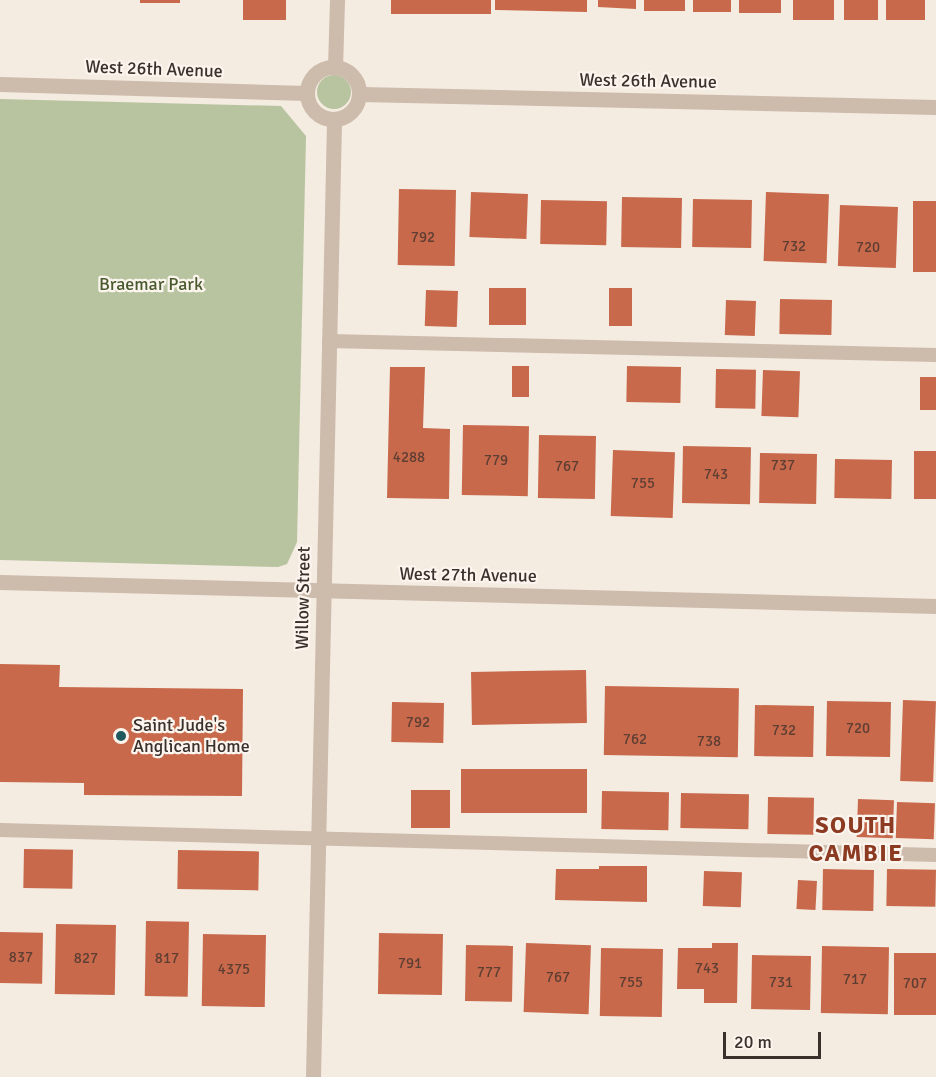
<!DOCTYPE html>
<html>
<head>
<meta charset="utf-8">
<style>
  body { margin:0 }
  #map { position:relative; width:936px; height:1077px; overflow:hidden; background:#f4ebe1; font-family:Signika,sans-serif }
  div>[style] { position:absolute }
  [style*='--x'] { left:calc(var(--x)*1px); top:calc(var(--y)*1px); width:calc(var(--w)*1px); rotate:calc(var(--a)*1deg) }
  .green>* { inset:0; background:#b8c4a0 }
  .round { border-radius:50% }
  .building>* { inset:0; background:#c8694b; transform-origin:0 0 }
  .service>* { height:14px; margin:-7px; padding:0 7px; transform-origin:7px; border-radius:7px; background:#cdbbac }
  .minor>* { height:15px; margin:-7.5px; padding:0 7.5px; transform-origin:7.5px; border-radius:7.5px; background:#cdbbac }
  .minor>.ring { margin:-7.5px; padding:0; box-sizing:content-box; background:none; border:15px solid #cdbbac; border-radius:50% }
  .dots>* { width:16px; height:16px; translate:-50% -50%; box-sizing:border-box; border:3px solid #fbf5ee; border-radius:50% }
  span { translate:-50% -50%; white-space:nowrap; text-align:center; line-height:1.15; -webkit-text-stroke:4.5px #fbf5ee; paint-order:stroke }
  .number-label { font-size:15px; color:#5e3e33 }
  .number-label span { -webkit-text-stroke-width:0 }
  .street-label { font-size:18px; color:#3b302b }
  .park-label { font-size:18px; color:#4a5a2e }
  .poi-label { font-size:18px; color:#3b302b }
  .left { translate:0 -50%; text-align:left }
  .district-label { font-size:24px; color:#8c3b22; font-weight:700; letter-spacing:1.5px }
  .scale { position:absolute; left:723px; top:1032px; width:98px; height:27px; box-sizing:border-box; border:3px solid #3b302b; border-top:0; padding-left:8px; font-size:18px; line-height:21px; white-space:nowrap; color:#3b302b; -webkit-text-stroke:4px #fbf5ee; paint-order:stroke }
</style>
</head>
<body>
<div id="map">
  <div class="green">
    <div class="round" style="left:317px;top:75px;width:34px;height:34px"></div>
    <div style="clip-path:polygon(0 99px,281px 106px,306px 136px,297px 542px,287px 564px,278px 567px,0 560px)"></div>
  </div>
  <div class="building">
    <div style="left:140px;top:0;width:40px;height:3px"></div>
    <div style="left:243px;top:0;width:43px;height:20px"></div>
    <div style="left:391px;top:0;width:100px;height:14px"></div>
    <div style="clip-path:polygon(495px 0,587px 0,587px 12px,495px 10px)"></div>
    <div style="clip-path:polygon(598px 0,636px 0,636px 9px,598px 7px)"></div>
    <div style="left:644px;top:0;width:41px;height:11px"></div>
    <div style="left:693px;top:0;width:38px;height:12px"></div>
    <div style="left:739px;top:0;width:42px;height:13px"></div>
    <div style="left:793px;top:0;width:41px;height:20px"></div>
    <div style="left:844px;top:0;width:34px;height:20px"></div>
    <div style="left:886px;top:0;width:39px;height:20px"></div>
    <div style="left:399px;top:189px;width:57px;height:76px;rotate:1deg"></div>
    <div style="left:471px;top:192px;width:57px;height:45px;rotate:2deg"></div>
    <div style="left:766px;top:192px;width:63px;height:69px;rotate:2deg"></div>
    <div style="left:622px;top:197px;width:60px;height:50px;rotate:1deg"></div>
    <div style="left:693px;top:199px;width:59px;height:48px;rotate:1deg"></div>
    <div style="left:541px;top:200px;width:66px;height:44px;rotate:1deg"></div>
    <div style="left:913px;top:201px;width:23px;height:71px"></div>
    <div style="left:840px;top:205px;width:58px;height:61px;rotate:2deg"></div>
    <div style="left:489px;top:288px;width:37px;height:37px"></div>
    <div style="left:609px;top:288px;width:23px;height:38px"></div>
    <div style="left:426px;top:290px;width:32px;height:36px;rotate:2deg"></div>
    <div style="left:780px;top:299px;width:52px;height:35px;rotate:1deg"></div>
    <div style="left:726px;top:300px;width:30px;height:35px;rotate:2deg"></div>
    <div style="left:512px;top:366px;width:17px;height:31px"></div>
    <div style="left:627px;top:366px;width:54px;height:36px;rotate:1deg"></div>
    <div style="clip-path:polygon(390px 367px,425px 367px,423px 428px,450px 429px,449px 499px,387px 498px)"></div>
    <div style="left:716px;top:369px;width:40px;height:39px;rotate:1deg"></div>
    <div style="left:763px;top:370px;width:37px;height:46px;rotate:2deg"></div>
    <div style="left:920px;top:377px;width:16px;height:33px"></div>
    <div style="left:463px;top:425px;width:66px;height:70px;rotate:1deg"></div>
    <div style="left:539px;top:435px;width:57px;height:63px;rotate:1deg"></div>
    <div style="left:683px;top:446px;width:68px;height:57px;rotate:1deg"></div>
    <div style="left:613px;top:450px;width:62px;height:66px;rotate:2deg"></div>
    <div style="left:914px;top:451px;width:22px;height:48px"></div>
    <div style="left:760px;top:453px;width:57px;height:50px;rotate:1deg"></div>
    <div style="left:835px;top:459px;width:57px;height:39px;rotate:1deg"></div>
    <div style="clip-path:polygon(0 664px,60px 665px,59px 687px,243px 689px,242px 796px,84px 795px,84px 783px,0 782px)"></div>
    <div style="left:586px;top:670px;width:53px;height:115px;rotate:89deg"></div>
    <div style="left:605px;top:686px;width:134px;height:69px;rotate:1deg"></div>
    <div style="left:903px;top:700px;width:33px;height:81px;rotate:2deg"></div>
    <div style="left:827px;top:701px;width:64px;height:55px;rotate:1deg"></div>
    <div style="left:392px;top:702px;width:52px;height:40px;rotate:1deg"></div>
    <div style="left:755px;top:705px;width:59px;height:51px;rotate:1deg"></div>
    <div style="left:461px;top:769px;width:126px;height:44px"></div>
    <div style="left:411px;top:790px;width:39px;height:38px"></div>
    <div style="left:602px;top:791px;width:67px;height:38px;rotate:1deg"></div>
    <div style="left:681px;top:793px;width:68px;height:35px;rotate:1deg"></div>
    <div style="left:768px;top:797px;width:46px;height:37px;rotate:1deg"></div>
    <div style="left:858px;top:799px;width:36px;height:38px;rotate:2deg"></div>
    <div style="left:897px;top:802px;width:38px;height:36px;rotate:2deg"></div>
    <div style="left:24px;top:849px;width:49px;height:39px;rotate:1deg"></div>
    <div style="left:178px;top:850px;width:81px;height:39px;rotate:1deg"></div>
    <div style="clip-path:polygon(599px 866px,647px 866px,647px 902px,555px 900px,556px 869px,599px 869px)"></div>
    <div style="left:823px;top:869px;width:51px;height:41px;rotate:1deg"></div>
    <div style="left:887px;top:869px;width:49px;height:37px;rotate:1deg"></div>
    <div style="left:704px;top:871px;width:38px;height:35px;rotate:2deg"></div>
    <div style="left:798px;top:880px;width:19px;height:29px;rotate:3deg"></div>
    <div style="left:146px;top:921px;width:43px;height:75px;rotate:1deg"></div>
    <div style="left:56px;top:924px;width:60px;height:70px;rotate:1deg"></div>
    <div style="left:0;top:932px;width:43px;height:51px;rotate:1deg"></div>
    <div style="left:379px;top:933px;width:64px;height:61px;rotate:1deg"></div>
    <div style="left:203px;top:934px;width:63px;height:72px;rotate:1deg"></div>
    <div style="left:526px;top:943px;width:65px;height:69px;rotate:2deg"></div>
    <div style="clip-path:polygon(712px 943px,738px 943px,737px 1003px,704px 1003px,704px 989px,677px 989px,678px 948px,712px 948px)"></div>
    <div style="left:466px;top:945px;width:47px;height:56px;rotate:1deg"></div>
    <div style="left:822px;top:946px;width:67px;height:67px;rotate:1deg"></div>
    <div style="left:601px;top:948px;width:62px;height:68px;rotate:1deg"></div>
    <div style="left:894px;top:953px;width:42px;height:62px"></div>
    <div style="left:752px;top:955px;width:59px;height:54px;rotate:1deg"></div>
  </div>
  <div class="service">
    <div style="--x:329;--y:341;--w:607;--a:1.32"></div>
    <div style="--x:0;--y:830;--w:936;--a:1.53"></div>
  </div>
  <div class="minor">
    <div class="ring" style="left:307px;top:67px;width:37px;height:37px"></div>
    <div style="--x:335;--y:68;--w:68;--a:-88.3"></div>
    <div style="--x:0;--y:84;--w:307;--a:1.7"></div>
    <div style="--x:360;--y:94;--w:576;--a:1.29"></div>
    <div style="--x:0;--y:582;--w:936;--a:1.47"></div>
    <div style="--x:313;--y:1077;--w:958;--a:-88.74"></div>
  </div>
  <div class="dots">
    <div style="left:121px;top:736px;background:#1f5a5e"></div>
  </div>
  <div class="number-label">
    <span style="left:423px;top:238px">792</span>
    <span style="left:794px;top:247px">732</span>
    <span style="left:868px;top:248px">720</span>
    <span style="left:409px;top:458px">4288</span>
    <span style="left:496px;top:461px">779</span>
    <span style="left:783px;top:466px">737</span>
    <span style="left:567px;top:467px">767</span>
    <span style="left:716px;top:475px">743</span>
    <span style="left:643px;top:484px">755</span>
    <span style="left:418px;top:723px">792</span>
    <span style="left:858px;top:729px">720</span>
    <span style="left:784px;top:731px">732</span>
    <span style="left:635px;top:740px">762</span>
    <span style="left:709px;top:742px">738</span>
    <span style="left:21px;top:958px">837</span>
    <span style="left:86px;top:959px">827</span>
    <span style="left:167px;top:959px">817</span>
    <span style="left:410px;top:964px">791</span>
    <span style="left:707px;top:969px">743</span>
    <span style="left:234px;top:970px">4375</span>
    <span style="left:489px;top:973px">777</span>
    <span style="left:558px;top:978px">767</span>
    <span style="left:855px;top:980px">717</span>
    <span style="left:631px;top:983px">755</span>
    <span style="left:781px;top:983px">731</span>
    <span style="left:915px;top:984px">707</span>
  </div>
  <div class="street-label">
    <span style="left:154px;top:69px;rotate:2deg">West 26th Avenue</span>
    <span style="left:648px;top:81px;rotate:1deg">West 26th Avenue</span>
    <span style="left:468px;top:575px;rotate:1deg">West 27th Avenue</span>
    <span style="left:303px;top:598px;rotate:-89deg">Willow Street</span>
  </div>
  <div class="park-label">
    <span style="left:151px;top:284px">Braemar Park</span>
  </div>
  <div class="poi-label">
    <span class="left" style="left:133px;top:736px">Saint Jude's<br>Anglican Home</span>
  </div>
  <div class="district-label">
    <span style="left:856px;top:840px">SOUTH<br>CAMBIE</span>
  </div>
  <div class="scale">20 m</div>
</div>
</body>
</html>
